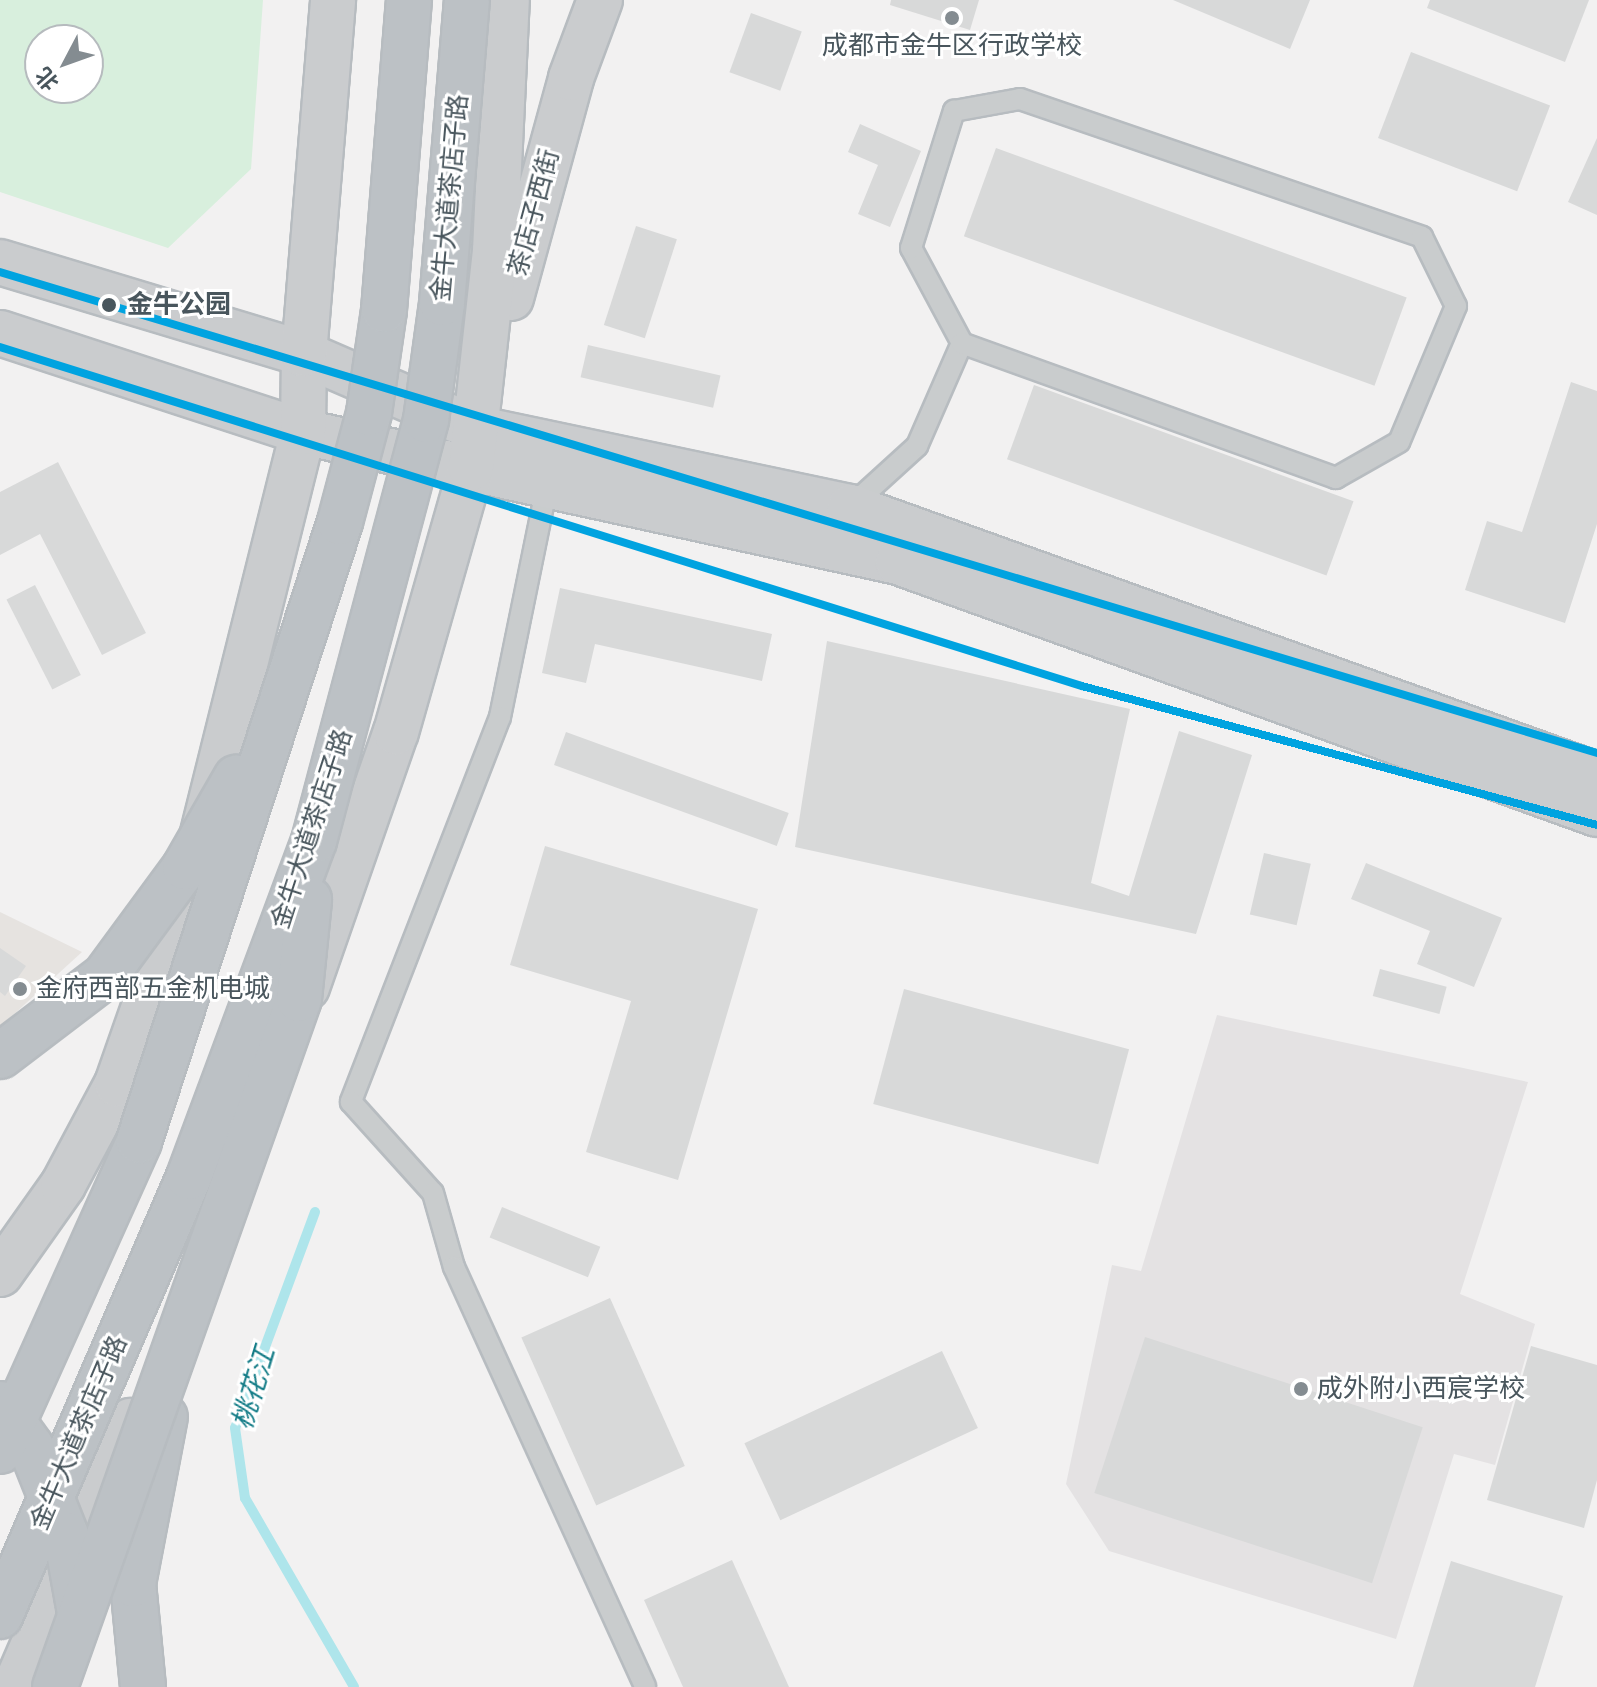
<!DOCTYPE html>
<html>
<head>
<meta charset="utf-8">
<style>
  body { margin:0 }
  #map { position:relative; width:1597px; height:1687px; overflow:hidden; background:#f2f1f1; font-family:Cabin,"Noto Sans SC",sans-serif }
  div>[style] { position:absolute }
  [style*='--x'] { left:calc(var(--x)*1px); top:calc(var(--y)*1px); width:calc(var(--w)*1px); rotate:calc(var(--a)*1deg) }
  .commercial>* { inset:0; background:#e6e3e0 }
  .education>* { inset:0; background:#e4e2e3 }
  .green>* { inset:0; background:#d8efdd }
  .stream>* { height:10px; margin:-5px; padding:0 5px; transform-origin:5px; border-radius:5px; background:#aee5eb }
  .building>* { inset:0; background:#d8d9d9; transform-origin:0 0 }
  .roads { filter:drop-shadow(2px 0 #b7bcc0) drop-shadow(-2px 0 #b7bcc0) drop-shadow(0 2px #b7bcc0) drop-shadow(0 -2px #b7bcc0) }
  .lane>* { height:20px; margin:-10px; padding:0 10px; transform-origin:10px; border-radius:10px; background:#c9cccd }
  .secondary>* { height:44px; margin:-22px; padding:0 22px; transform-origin:22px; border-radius:22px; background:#caccce }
  .highway>* { height:44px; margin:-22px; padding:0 22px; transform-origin:22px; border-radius:22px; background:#bcc1c5 }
  .bridges { filter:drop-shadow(2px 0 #b7bcc0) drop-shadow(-2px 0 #b7bcc0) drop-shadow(0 2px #b7bcc0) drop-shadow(0 -2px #b7bcc0) }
  .highway-bridge>* { height:44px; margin:-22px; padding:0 22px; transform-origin:22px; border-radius:22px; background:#bcc1c5 }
  .metro-1>* { height:8px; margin:-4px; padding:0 4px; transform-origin:4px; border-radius:4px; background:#00a3e0 }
  .dots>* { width:22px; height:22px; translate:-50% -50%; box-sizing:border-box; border:4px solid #fff; border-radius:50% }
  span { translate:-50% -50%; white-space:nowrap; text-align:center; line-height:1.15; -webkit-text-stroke:6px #fff; paint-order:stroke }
  .poi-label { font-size:26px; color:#49565d }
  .left { translate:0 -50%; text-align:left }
  .street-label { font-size:26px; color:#49565d }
  .stop-label { font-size:26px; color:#49565d; font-weight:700 }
  .water-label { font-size:28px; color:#137c87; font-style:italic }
  .north { position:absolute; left:24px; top:24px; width:80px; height:80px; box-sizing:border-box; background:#fff; border:2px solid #b6bbbe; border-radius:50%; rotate:229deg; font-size:22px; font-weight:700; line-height:32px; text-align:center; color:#49565d }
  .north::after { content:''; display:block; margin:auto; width:28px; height:36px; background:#848c91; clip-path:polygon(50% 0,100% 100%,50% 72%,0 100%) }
</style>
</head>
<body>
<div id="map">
  <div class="commercial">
    <div style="clip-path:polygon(0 912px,82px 952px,0 1027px)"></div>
  </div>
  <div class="education">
    <div style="clip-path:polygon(1217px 1015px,1528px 1082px,1460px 1294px,1535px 1324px,1495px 1465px,1454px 1454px,1396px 1639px,1109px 1551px,1066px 1484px,1112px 1265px,1141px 1271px)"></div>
  </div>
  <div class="green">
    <div style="clip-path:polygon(evenodd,0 0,263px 0,251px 169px,168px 248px,0 192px,0 0,40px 40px,88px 40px,88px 88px,40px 88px,40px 40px)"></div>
  </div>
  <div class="stream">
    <div style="--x:315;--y:1212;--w:230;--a:110.3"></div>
    <div style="--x:235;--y:1428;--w:71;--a:81.9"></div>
    <div style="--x:245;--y:1498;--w:218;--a:60"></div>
  </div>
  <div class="building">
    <div style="clip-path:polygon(891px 0,979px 0,970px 30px,890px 5px)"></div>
    <div style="clip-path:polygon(1173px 0,1310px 0,1290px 49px)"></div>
    <div style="clip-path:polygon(1430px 0,1589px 0,1565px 62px,1427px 8px)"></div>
    <div style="left:751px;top:13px;width:54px;height:63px;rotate:20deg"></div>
    <div style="left:1411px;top:52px;width:149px;height:92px;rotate:21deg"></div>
    <div style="clip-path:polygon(860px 124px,921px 151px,890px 227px,858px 214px,878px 165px,848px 152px)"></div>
    <div style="clip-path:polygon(1597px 138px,1597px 215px,1568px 202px)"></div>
    <div style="left:996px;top:148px;width:437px;height:94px;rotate:20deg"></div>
    <div style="left:636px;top:226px;width:43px;height:104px;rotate:18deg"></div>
    <div style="left:588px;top:345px;width:136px;height:33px;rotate:13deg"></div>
    <div style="clip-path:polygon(1571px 382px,1597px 391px,1597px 524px,1565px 623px,1465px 590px,1487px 521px,1522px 532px)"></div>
    <div style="left:1034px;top:385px;width:340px;height:79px;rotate:20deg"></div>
    <div style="clip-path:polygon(58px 462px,146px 633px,102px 655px,40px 534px,0 555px,0 492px)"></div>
    <div style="left:35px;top:585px;width:101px;height:32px;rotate:63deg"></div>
    <div style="clip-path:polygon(560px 588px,772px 634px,762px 681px,595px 644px,586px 683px,542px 673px)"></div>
    <div style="clip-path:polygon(827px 641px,1130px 709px,1091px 883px,1129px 896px,1179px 731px,1252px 755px,1196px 934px,795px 847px)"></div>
    <div style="left:566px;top:732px;width:237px;height:35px;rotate:20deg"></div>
    <div style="clip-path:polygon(545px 846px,758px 909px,678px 1180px,586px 1152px,631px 1001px,510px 965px)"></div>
    <div style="left:1264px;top:853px;width:48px;height:63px;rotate:13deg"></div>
    <div style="clip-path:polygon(1366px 863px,1502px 918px,1474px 987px,1417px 964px,1430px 931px,1351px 899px)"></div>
    <div style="clip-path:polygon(0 948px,26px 966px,5px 996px,0 992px)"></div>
    <div style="left:1380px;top:969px;width:69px;height:28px;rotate:15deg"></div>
    <div style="left:904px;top:989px;width:233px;height:119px;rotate:15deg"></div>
    <div style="left:502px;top:1207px;width:106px;height:33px;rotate:22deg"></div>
    <div style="left:610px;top:1298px;width:184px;height:97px;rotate:66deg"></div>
    <div style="left:1145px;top:1337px;width:292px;height:164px;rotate:18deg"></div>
    <div style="clip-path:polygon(1531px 1346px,1597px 1365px,1597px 1480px,1584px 1528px,1487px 1500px)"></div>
    <div style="left:942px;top:1351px;width:85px;height:218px;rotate:65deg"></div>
    <div style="clip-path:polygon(732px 1560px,789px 1687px,683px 1687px,644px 1600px)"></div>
    <div style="clip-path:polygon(1451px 1561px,1563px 1596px,1535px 1687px,1413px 1687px)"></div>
  </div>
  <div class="roads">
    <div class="lane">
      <div style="--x:547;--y:486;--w:236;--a:101.5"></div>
      <div style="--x:500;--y:717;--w:413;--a:111.2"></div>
      <div style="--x:351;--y:1102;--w:122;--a:48"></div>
      <div style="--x:433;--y:1193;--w:77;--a:74.2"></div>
      <div style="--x:454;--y:1267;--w:461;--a:65.5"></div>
      <div style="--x:850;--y:507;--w:91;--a:-42.3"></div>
      <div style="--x:917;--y:446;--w:112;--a:-66.4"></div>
      <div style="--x:962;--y:343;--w:108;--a:-118.2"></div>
      <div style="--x:911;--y:248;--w:144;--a:-72.6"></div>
      <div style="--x:954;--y:111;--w:67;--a:-10.3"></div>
      <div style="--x:1020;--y:99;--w:425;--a:18.9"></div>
      <div style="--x:1422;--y:237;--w:77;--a:63.8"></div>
      <div style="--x:1456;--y:306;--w:147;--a:112.7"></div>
      <div style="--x:1399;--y:442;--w:73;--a:150.3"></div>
      <div style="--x:1336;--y:478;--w:398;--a:-160.2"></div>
    </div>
    <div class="secondary">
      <div style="--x:0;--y:262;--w:318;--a:16.8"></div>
      <div style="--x:304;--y:354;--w:186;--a:23.4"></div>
      <div style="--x:475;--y:428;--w:383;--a:11.9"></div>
      <div style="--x:850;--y:507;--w:794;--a:19.74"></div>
      <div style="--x:511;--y:298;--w:228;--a:-74.7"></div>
      <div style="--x:571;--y:78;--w:83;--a:-69.6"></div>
      <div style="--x:0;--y:333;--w:319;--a:18.1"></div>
      <div style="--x:303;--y:432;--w:609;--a:12.32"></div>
      <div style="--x:898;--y:562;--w:743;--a:19.82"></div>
      <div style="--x:307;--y:987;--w:270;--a:-70.8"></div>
      <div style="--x:396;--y:732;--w:274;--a:-74.1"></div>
      <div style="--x:471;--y:468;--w:218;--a:-83.7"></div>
      <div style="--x:495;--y:251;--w:251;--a:-87.3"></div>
      <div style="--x:0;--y:1274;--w:109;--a:-54.7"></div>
      <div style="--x:63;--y:1185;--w:115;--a:-61.9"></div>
      <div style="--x:117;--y:1084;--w:245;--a:-70.7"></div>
      <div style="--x:198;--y:853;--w:434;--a:-76"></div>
      <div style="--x:303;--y:432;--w:78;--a:-89.3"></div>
      <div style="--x:304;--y:354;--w:355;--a:-85.3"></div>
      <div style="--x:15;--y:1687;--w:290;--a:-66.6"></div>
    </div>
    <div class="highway">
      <div style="--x:143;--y:1687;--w:103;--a:-95.5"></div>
      <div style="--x:133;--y:1584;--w:170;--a:-79.2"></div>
    </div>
  </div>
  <div class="bridges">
    <div class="highway-bridge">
      <div style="--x:0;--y:1056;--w:132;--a:-37.3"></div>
      <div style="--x:105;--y:976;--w:135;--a:-53.7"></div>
      <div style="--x:185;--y:867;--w:103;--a:-60.2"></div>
      <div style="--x:0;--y:1404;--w:53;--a:54.2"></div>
      <div style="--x:31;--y:1447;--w:95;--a:68.3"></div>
      <div style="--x:66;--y:1535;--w:79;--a:79.8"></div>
      <div style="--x:0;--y:1451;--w:340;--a:-65.8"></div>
      <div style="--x:139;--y:1141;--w:651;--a:-72.01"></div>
      <div style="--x:340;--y:522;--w:113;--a:-75.1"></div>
      <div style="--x:369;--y:413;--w:104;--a:-81.7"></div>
      <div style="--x:384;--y:310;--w:311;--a:-85.4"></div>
      <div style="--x:0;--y:1616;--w:478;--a:-66.7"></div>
      <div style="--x:189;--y:1177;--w:358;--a:-69.6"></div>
      <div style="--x:314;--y:841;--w:436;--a:-75.1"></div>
      <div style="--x:426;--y:420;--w:118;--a:-82.2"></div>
      <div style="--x:442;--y:303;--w:304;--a:-85.3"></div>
      <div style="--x:55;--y:1687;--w:730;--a:-70.47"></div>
      <div style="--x:299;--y:999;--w:100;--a:-84.2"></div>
    </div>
  </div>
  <div class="metro-1">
    <div style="--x:0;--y:272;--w:1668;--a:16.76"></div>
    <div style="--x:0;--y:347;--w:1134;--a:17.4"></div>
    <div style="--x:1082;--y:686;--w:533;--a:15.1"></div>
  </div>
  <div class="dots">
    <div style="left:952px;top:18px;background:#848c91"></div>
    <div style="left:109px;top:305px;background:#49565d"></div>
    <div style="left:20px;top:989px;background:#848c91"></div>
    <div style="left:1301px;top:1389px;background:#848c91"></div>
  </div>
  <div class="poi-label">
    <span style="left:952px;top:46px">成都市金牛区行政学校</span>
    <span class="left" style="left:36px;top:989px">金府西部五金机电城</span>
    <span class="left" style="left:1317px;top:1389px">成外附小西宸学校</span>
  </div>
  <div class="street-label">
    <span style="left:450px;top:198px;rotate:-85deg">金牛大道茶店子路</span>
    <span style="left:534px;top:213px;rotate:-75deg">茶店子西街</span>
    <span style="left:312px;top:829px;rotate:-72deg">金牛大道茶店子路</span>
    <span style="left:79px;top:1433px;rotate:-67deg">金牛大道茶店子路</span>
  </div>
  <div class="stop-label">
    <span class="left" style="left:127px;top:305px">金牛公园</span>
  </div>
  <div class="water-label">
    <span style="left:253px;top:1388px;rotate:-73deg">桃花江</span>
  </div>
  <div class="north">北</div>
</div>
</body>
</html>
